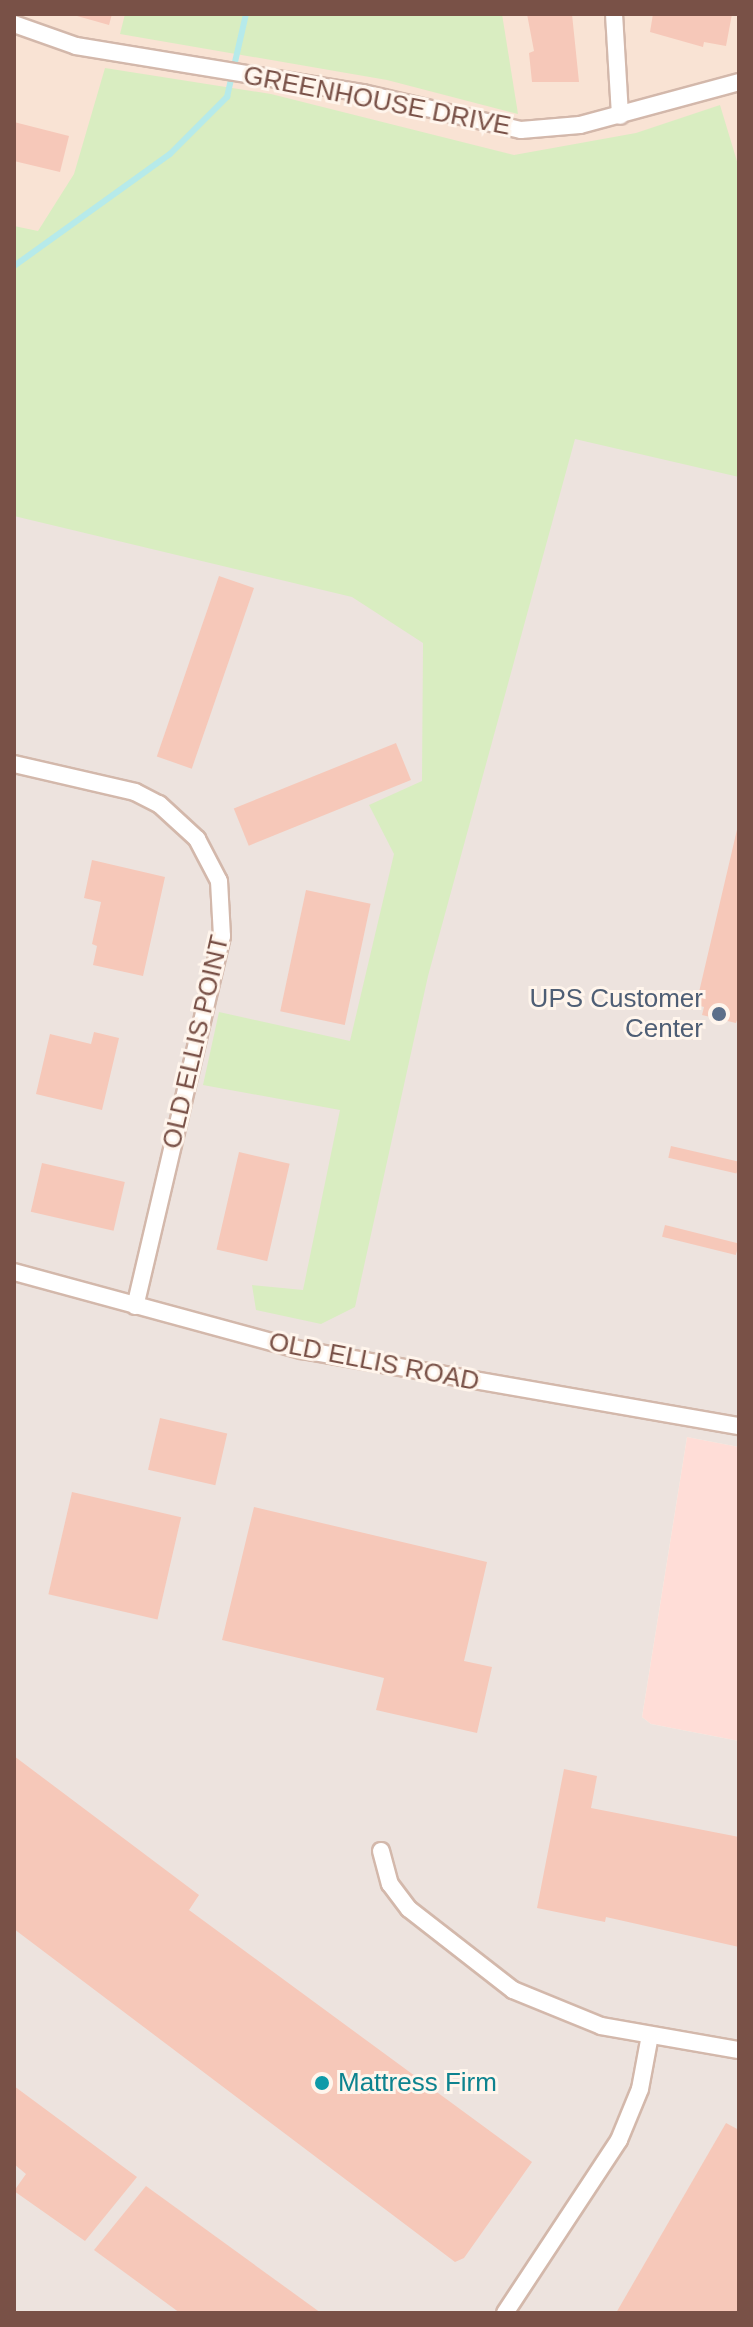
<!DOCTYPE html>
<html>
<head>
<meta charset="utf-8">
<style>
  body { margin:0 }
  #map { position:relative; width:753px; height:2327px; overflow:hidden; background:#fef0e4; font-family:Arial,sans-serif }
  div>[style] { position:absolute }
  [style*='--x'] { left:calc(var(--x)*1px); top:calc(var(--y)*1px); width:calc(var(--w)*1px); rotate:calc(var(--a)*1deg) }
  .residential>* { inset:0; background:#f9e3d4; transform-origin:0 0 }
  .commercial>* { inset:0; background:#ffddd7 }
  .industrial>* { inset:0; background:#ede3de }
  .green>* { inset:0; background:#d9edc1 }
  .stream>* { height:6px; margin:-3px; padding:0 3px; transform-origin:3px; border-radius:3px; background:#b6eaea }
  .building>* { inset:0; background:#f6c8b9; transform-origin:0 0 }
  .roads { filter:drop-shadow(2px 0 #d3b8ab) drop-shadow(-2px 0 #d3b8ab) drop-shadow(0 2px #d3b8ab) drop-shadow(0 -2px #d3b8ab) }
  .minor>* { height:16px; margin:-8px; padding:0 8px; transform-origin:8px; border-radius:8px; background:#fff }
  .dots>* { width:22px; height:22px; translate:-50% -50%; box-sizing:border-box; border:4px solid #fff5ec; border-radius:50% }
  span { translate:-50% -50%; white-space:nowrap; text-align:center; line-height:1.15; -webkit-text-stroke:6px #fff5ec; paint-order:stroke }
  .street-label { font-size:26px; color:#795147 }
  .service-label { font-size:26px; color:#4e5e75 }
  .right { translate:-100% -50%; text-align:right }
  .culture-label { font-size:26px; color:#0d838f }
  .left { translate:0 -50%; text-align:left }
  .frame { position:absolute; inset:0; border:16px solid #795147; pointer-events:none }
</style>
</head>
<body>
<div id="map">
  <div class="residential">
    <div style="left:14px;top:14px;width:725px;height:253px"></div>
  </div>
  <div class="commercial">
    <div style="clip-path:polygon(687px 1437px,739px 1447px,739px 1741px,651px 1724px,642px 1717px)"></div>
  </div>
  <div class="industrial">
    <div style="clip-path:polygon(739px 246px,739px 1447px,687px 1437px,642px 1717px,651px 1724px,739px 1741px,739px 2313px,14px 2313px,14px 267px)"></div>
  </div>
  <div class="green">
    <div style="clip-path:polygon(125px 14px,502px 14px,518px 114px,387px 80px,120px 34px)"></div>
    <div style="clip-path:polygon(105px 68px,271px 94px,514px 155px,636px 133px,720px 105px,739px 168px,739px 477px,575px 439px,428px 976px,355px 1307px,321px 1324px,256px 1310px,252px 1285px,303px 1290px,340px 1110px,203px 1085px,219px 1012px,350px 1041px,394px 854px,369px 805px,422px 781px,423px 643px,352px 597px,14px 516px,14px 226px,38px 231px,74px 174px)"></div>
  </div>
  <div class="stream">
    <div style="--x:14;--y:266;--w:192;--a:-35.7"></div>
    <div style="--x:170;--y:154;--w:81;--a:-45"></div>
    <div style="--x:227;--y:97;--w:85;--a:-77.1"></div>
  </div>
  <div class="building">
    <div style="clip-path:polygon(70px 14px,112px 14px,109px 25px)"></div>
    <div style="clip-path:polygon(527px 14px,572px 14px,579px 82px,532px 82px,529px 53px,534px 51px)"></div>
    <div style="clip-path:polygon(653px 14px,732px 14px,726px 46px,704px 42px,703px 47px,650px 32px)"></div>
    <div style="clip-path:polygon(14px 122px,69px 136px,60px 172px,14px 161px)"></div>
    <div style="left:219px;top:576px;width:37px;height:191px;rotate:19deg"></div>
    <div style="left:396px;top:743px;width:40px;height:175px;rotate:68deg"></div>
    <div style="clip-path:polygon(739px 821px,739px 1014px,736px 1023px,702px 1015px,704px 1007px,696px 1005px)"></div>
    <div style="clip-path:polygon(92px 860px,165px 877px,143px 976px,93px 965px,97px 946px,92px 944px,101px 902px,84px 898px)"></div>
    <div style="left:306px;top:890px;width:66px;height:124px;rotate:12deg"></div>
    <div style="clip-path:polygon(94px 1032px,119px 1038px,102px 1110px,36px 1094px,50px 1034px,91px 1044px)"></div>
    <div style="left:671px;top:1146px;width:70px;height:12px;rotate:13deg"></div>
    <div style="left:239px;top:1152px;width:52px;height:100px;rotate:13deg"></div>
    <div style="left:42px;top:1163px;width:85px;height:50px;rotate:13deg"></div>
    <div style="left:665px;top:1225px;width:76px;height:12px;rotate:14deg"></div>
    <div style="left:160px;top:1418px;width:69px;height:53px;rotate:13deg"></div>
    <div style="left:72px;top:1492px;width:112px;height:105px;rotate:13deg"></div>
    <div style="clip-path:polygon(254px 1507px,487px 1562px,464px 1661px,492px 1667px,477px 1733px,376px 1710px,384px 1678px,222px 1640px)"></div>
    <div style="clip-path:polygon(14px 1756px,199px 1895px,189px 1910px,532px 2162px,464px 2258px,455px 2262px,14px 1929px)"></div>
    <div style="clip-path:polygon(564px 1769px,597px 1776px,591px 1808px,739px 1837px,739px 1947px,606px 1917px,605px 1922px,537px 1908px)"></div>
    <div style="clip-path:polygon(14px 2086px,137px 2177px,85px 2241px,14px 2191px,26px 2174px,14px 2164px)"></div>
    <div style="clip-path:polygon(726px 2123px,739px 2130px,739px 2313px,616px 2313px)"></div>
    <div style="clip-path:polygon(146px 2186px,321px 2313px,180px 2313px,94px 2250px)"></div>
  </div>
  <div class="roads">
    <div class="minor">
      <div style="--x:614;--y:14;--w:102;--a:86.6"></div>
      <div style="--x:14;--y:24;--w:66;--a:19.5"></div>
      <div style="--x:76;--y:46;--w:291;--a:9.3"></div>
      <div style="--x:363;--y:93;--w:162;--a:13.2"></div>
      <div style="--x:521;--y:130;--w:59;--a:-4.8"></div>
      <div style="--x:580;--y:125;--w:165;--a:-15.1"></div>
      <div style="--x:14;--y:764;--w:124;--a:13"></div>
      <div style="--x:135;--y:792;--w:27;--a:27"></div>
      <div style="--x:159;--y:804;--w:52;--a:42.6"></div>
      <div style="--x:197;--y:839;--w:47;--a:62.4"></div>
      <div style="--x:219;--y:881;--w:55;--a:86.9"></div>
      <div style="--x:222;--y:936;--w:380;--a:103.2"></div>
      <div style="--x:14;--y:1272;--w:298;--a:15.2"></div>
      <div style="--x:302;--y:1350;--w:444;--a:9.9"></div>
      <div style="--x:381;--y:1851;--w:34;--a:75"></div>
      <div style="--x:390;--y:1884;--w:31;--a:53"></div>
      <div style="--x:409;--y:1909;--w:132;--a:37.9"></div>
      <div style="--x:513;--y:1990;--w:95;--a:22.2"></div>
      <div style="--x:601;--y:2026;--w:140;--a:9.9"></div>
      <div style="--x:505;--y:2313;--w:207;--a:-56.6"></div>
      <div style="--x:619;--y:2140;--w:55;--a:-67.6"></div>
      <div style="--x:640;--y:2089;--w:55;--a:-79.5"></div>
    </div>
  </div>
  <div class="dots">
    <div style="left:719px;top:1014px;background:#5c6f8a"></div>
    <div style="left:322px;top:2083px;background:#0f9aa8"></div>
  </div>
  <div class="street-label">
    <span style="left:377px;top:101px;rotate:11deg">GREENHOUSE DRIVE</span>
    <span style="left:196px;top:1042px;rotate:-77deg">OLD ELLIS POINT</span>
    <span style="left:374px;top:1362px;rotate:11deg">OLD ELLIS ROAD</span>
  </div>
  <div class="service-label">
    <span class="right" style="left:703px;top:1014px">UPS Customer<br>Center</span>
  </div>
  <div class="culture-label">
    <span class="left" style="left:338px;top:2083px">Mattress Firm</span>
  </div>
  <div class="frame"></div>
</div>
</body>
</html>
